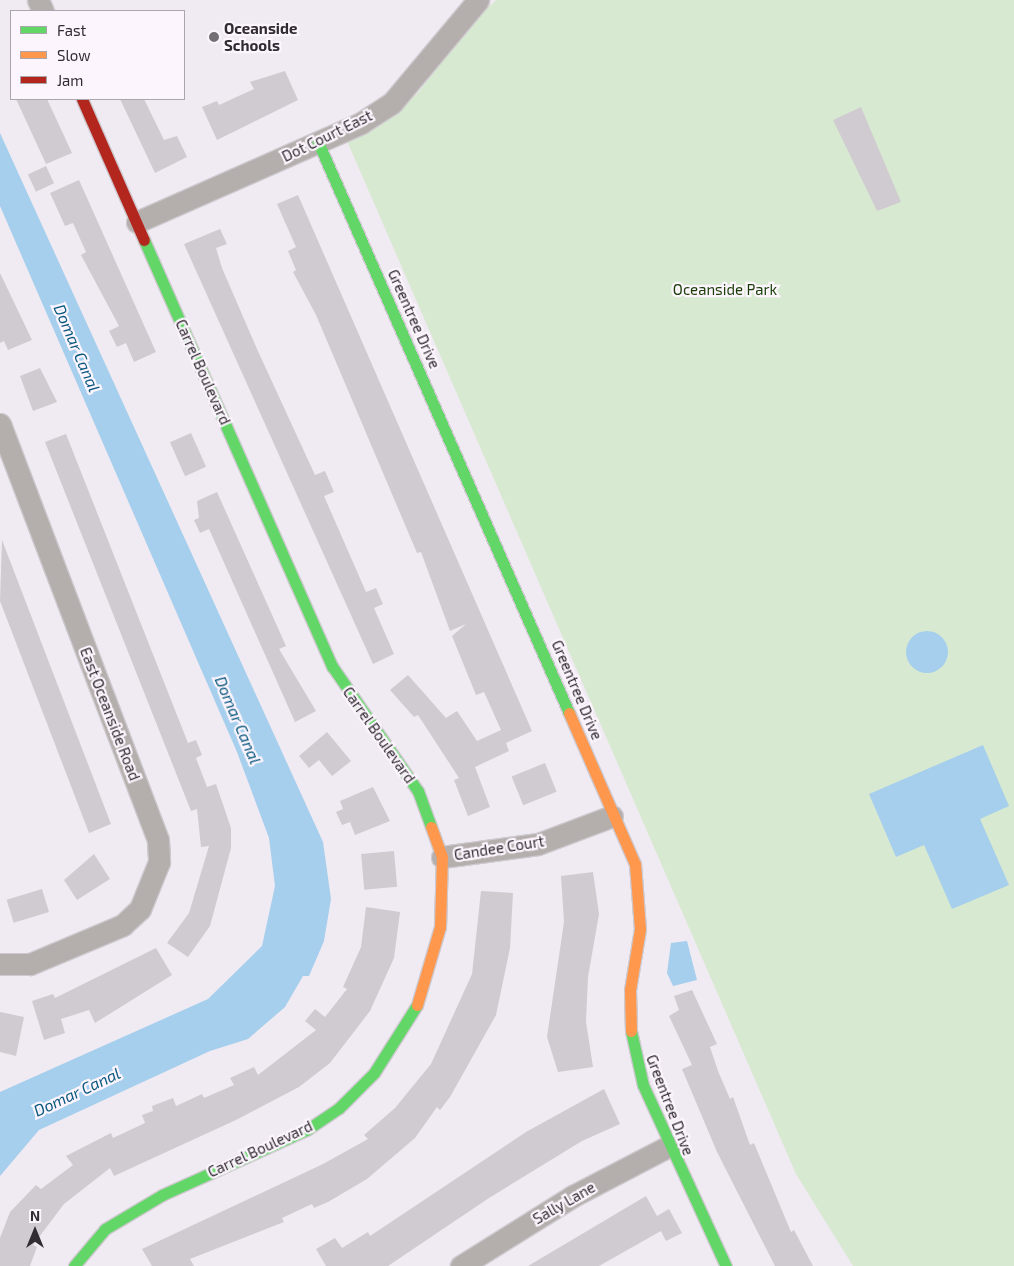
<!DOCTYPE html>
<html>
<head>
<meta charset="utf-8">
<style>
  body { margin:0 }
  #map { position:relative; width:1014px; height:1266px; overflow:hidden; background:#f0eaf2; font-family:"Exo 2",sans-serif }
  div>[style] { position:absolute }
  [style*='--x'] { left:calc(var(--x)*1px); top:calc(var(--y)*1px); width:calc(var(--w)*1px); rotate:calc(var(--a)*1deg) }
  .green>* { inset:0; background:#d8e9d1 }
  .water>* { inset:0; background:#a5cfec }
  .round { border-radius:50% }
  .building>* { inset:0; background:#d0cbd1; transform-origin:0 0 }
  .roads { filter:drop-shadow(1px 0 #cdc9ce) drop-shadow(-1px 0 #cdc9ce) drop-shadow(0 1px #cdc9ce) drop-shadow(0 -1px #cdc9ce) }
  .street>* { height:21px; margin:-10.5px; padding:0 10.5px; transform-origin:10.5px; border-radius:10.5px; background:#b4aeac }
  .fast>* { height:11px; margin:-5.5px; padding:0 5.5px; transform-origin:5.5px; border-radius:5.5px; background:#63d668 }
  .slow>* { height:11px; margin:-5.5px; padding:0 5.5px; transform-origin:5.5px; border-radius:5.5px; background:#ff974d }
  .jam>* { height:11px; margin:-5.5px; padding:0 5.5px; transform-origin:5.5px; border-radius:5.5px; background:#b3261e }
  .dots>* { width:14px; height:14px; translate:-50% -50%; box-sizing:border-box; border:2px solid #fdf5fe; border-radius:50% }
  span { translate:-50% -50%; white-space:nowrap; text-align:center; line-height:1.15; -webkit-text-stroke:4.5px #fdf5fe; paint-order:stroke }
  .poi-label { font-size:15px; color:#312c31; font-weight:700 }
  .left { translate:0 -50%; text-align:left }
  .street-label { font-size:15px; color:#312c31 }
  .park-label { font-size:15px; color:#1a3e07 }
  .water-label { font-size:16px; color:#0a5a7e; font-style:italic }
  .legend { position:absolute; left:10px; top:10px; width:175px; height:90px; box-sizing:border-box; background:#fdf5fe; border:1px solid #aba5ac; margin:0; padding:6px 9px; list-style:none; font-size:15px; color:#312c31 }
  .legend li { display:flex; align-items:center; gap:10px; height:25px }
  .legend b { width:25px; border:1px solid #aba5ac }
  .north { position:absolute; left:10px; top:1206px; width:50px; height:50px; -webkit-text-stroke:4px #fdf5fe; paint-order:stroke; rotate:0deg; font-size:14px; font-weight:700; line-height:20px; text-align:center; color:#312c31 }
  .north::after { content:''; display:block; margin:auto; width:18px; height:22px; background:#312c31; clip-path:polygon(50% 0,100% 100%,50% 72%,0 100%) }
</style>
</head>
<body>
<div id="map">
  <div class="green">
    <div style="clip-path:polygon(496px 0,1014px 0,1014px 1266px,853px 1266px,796px 1174px,347px 141px,417px 94px,467px 28px)"></div>
  </div>
  <div class="water">
    <div style="clip-path:polygon(0 133px,323px 842px,331px 899px,324px 941px,309px 976px,303px 976px,285px 1007px,248px 1039px,210px 1051px,39px 1130px,0 1176px,0 1092px,208px 999px,262px 946px,275px 886px,269px 838px,237px 752px,0 206px)"></div>
    <div class="round" style="left:906px;top:631px;width:42px;height:42px"></div>
    <div style="clip-path:polygon(983px 745px,1009px 806px,980px 819px,1009px 885px,952px 909px,924px 845px,896px 857px,869px 794px)"></div>
    <div style="clip-path:polygon(687px 941px,697px 980px,673px 986px,667px 973px,671px 943px)"></div>
  </div>
  <div class="building">
    <div style="clip-path:polygon(285px 71px,298px 100px,217px 140px,202px 107px,217px 101px,219px 105px,254px 89px,250px 82px)"></div>
    <div style="clip-path:polygon(16px 99px,47px 99px,72px 153px,46px 164px)"></div>
    <div style="clip-path:polygon(120px 99px,144px 99px,164px 140px,177px 136px,187px 157px,155px 173px)"></div>
    <div style="clip-path:polygon(861px 107px,901px 202px,877px 211px,833px 120px)"></div>
    <div style="left:46px;top:166px;width:19px;height:20px;rotate:65deg"></div>
    <div style="clip-path:polygon(79px 180px,156px 352px,134px 362px,126px 343px,117px 347px,109px 331px,119px 326px,81px 255px,86px 252px,73px 223px,65px 226px,50px 193px)"></div>
    <div style="clip-path:polygon(298px 195px,532px 731px,506px 743px,509px 751px,475px 767px,490px 807px,468px 816px,454px 780px,459px 778px,418px 715px,414px 717px,390px 690px,408px 675px,446px 718px,457px 711px,477px 741px,501px 730px,484px 692px,476px 695px,452px 636px,466px 624px,450px 631px,421px 552px,417px 553px,316px 315px,293px 272px,296px 270px,288px 251px,296px 247px,277px 204px)"></div>
    <div style="clip-path:polygon(220px 229px,227px 244px,216px 248px,222px 268px,257px 349px,315px 475px,325px 471px,334px 492px,324px 496px,366px 592px,376px 588px,383px 604px,374px 608px,394px 654px,373px 664px,184px 244px)"></div>
    <div style="clip-path:polygon(0 273px,32px 340px,8px 350px,4px 341px,0 343px)"></div>
    <div style="clip-path:polygon(40px 368px,57px 402px,33px 411px,20px 376px)"></div>
    <div style="left:191px;top:433px;width:37px;height:23px;rotate:66deg"></div>
    <div style="clip-path:polygon(66px 434px,188px 743px,196px 740px,202px 755px,196px 758px,207px 787px,216px 784px,231px 828px,231px 848px,210px 926px,188px 957px,167px 943px,189px 913px,209px 846px,201px 847px,197px 809px,191px 811px,45px 442px)"></div>
    <div style="clip-path:polygon(217px 492px,286px 646px,279px 649px,316px 711px,295px 722px,209px 529px,200px 533px,194px 520px,199px 518px,197px 501px)"></div>
    <div style="clip-path:polygon(2px 540px,111px 824px,89px 833px,0 601px)"></div>
    <div style="clip-path:polygon(327px 732px,351px 761px,332px 776px,319px 760px,309px 768px,299px 756px)"></div>
    <div style="left:545px;top:763px;width:31px;height:36px;rotate:68deg"></div>
    <div style="clip-path:polygon(373px 787px,390px 821px,355px 835px,350px 822px,342px 825px,336px 812px,343px 809px,340px 801px)"></div>
    <div style="left:394px;top:851px;width:36px;height:33px;rotate:85deg"></div>
    <div style="clip-path:polygon(94px 854px,110px 879px,77px 900px,64px 880px)"></div>
    <div style="clip-path:polygon(593px 872px,599px 914px,588px 977px,586px 1022px,593px 1067px,558px 1072px,547px 1037px,564px 922px,561px 876px)"></div>
    <div style="left:42px;top:889px;width:24px;height:37px;rotate:73deg"></div>
    <div style="clip-path:polygon(481px 891px,513px 893px,510px 948px,496px 1015px,450px 1097px,440px 1110px,437px 1107px,415px 1138px,367px 1179px,328px 1202px,314px 1208px,312px 1204px,282px 1218px,284px 1222px,190px 1259px,194px 1266px,152px 1266px,142px 1249px,323px 1164px,368px 1139px,364px 1135px,395px 1108px,431px 1064px,472px 974px)"></div>
    <div style="clip-path:polygon(366px 907px,400px 912px,394px 958px,370px 1011px,330px 1063px,299px 1087px,236px 1120px,114px 1176px,110px 1168px,64px 1204px,33px 1245px,37px 1247px,30px 1266px,0 1266px,0 1238px,10px 1212px,36px 1185px,41px 1189px,73px 1165px,66px 1156px,111px 1133px,113px 1138px,145px 1123px,142px 1115px,153px 1111px,152px 1106px,173px 1098px,176px 1106px,202px 1094px,204px 1098px,234px 1085px,230px 1078px,254px 1067px,258px 1075px,316px 1030px,305px 1021px,315px 1009px,325px 1017px,347px 989px,343px 987px,361px 947px)"></div>
    <div style="clip-path:polygon(156px 948px,172px 975px,95px 1023px,89px 1010px,61px 1019px,65px 1033px,44px 1040px,32px 1001px,53px 994px,55px 998px)"></div>
    <div style="clip-path:polygon(692px 990px,717px 1044px,710px 1047px,718px 1071px,730px 1099px,733px 1097px,750px 1145px,754px 1143px,791px 1232px,794px 1230px,813px 1266px,775px 1266px,717px 1152px,682px 1069px,692px 1065px,669px 1016px,679px 1010px,674px 996px)"></div>
    <div style="clip-path:polygon(0 1012px,24px 1017px,16px 1056px,0 1052px)"></div>
    <div style="clip-path:polygon(604px 1089px,620px 1124px,582px 1141px,489px 1198px,388px 1266px,326px 1266px,316px 1249px,335px 1238px,342px 1248px,368px 1232px,370px 1236px,526px 1132px)"></div>
    <div style="clip-path:polygon(646px 1196px,657px 1216px,669px 1209px,682px 1233px,666px 1241px,661px 1231px,599px 1266px,528px 1266px)"></div>
  </div>
  <div class="roads">
    <div class="street">
      <div style="--x:38;--y:0;--w:12;--a:66"></div>
      <div style="--x:137;--y:222;--w:245;--a:-23.8"></div>
      <div style="--x:361;--y:123;--w:37;--a:-33"></div>
      <div style="--x:392;--y:103;--w:134;--a:-50.1"></div>
      <div style="--x:0;--y:424;--w:445;--a:69.2"></div>
      <div style="--x:158;--y:840;--w:22;--a:87"></div>
      <div style="--x:159;--y:862;--w:51;--a:112"></div>
      <div style="--x:140;--y:909;--w:23;--a:137"></div>
      <div style="--x:123;--y:925;--w:101;--a:157.2"></div>
      <div style="--x:30;--y:964;--w:30;--a:180"></div>
      <div style="--x:442;--y:857;--w:97;--a:-7.7"></div>
      <div style="--x:538;--y:844;--w:79;--a:-20.7"></div>
      <div style="--x:461;--y:1266;--w:132;--a:-32"></div>
      <div style="--x:573;--y:1196;--w:108;--a:-27.5"></div>
    </div>
    <div class="fast">
      <div style="--x:318;--y:142;--w:624;--a:66.27"></div>
      <div style="--x:144;--y:240;--w:466;--a:66.2"></div>
      <div style="--x:332;--y:666;--w:152;--a:55.5"></div>
      <div style="--x:418;--y:791;--w:38;--a:70"></div>
      <div style="--x:631;--y:1031;--w:55;--a:77.5"></div>
      <div style="--x:643;--y:1085;--w:199;--a:65.4"></div>
      <div style="--x:74;--y:1266;--w:48;--a:-50"></div>
      <div style="--x:105;--y:1229;--w:66;--a:-30.8"></div>
      <div style="--x:162;--y:1195;--w:160;--a:-24.3"></div>
      <div style="--x:308;--y:1129;--w:37;--a:-34"></div>
      <div style="--x:339;--y:1108;--w:49;--a:-45"></div>
      <div style="--x:374;--y:1073;--w:80;--a:-57.7"></div>
    </div>
    <div class="slow">
      <div style="--x:569;--y:713;--w:165;--a:66.4"></div>
      <div style="--x:635;--y:864;--w:65;--a:85.6"></div>
      <div style="--x:640;--y:929;--w:62;--a:99.3"></div>
      <div style="--x:630;--y:990;--w:41;--a:88.6"></div>
      <div style="--x:417;--y:1005;--w:81;--a:-73.6"></div>
      <div style="--x:440;--y:927;--w:70;--a:-88.4"></div>
      <div style="--x:442;--y:857;--w:32;--a:-110"></div>
    </div>
    <div class="jam">
      <div style="--x:82;--y:99;--w:154;--a:66.3"></div>
    </div>
  </div>
  <div class="dots">
    <div style="left:214px;top:37px;background:#746e75"></div>
  </div>
  <div class="poi-label">
    <span class="left" style="left:224px;top:37px">Oceanside<br>Schools</span>
  </div>
  <div class="street-label">
    <span style="left:327px;top:136px;rotate:-26deg">Dot Court East</span>
    <span style="left:414px;top:319px;rotate:66deg">Greentree Drive</span>
    <span style="left:203px;top:372px;rotate:66deg">Carrel Boulevard</span>
    <span style="left:577px;top:690px;rotate:67deg">Greentree Drive</span>
    <span style="left:110px;top:714px;rotate:69deg">East Oceanside Road</span>
    <span style="left:379px;top:735px;rotate:55deg">Carrel Boulevard</span>
    <span style="left:499px;top:848px;rotate:-9deg">Candee Court</span>
    <span style="left:670px;top:1105px;rotate:69deg">Greentree Drive</span>
    <span style="left:260px;top:1149px;rotate:-25deg">Carrel Boulevard</span>
    <span style="left:564px;top:1203px;rotate:-30deg">Sally Lane</span>
  </div>
  <div class="park-label">
    <span style="left:725px;top:290px">Oceanside Park</span>
  </div>
  <div class="water-label">
    <span style="left:77px;top:348px;rotate:67deg">Domar Canal</span>
    <span style="left:238px;top:720px;rotate:67deg">Domar Canal</span>
    <span style="left:77px;top:1092px;rotate:-25deg">Domar Canal</span>
  </div>
  <ul class="legend">
  <li><b style="height:6px;background:#63d668"></b>Fast</li>
  <li><b style="height:6px;background:#ff974d"></b>Slow</li>
  <li><b style="height:6px;background:#b3261e"></b>Jam</li>
  </ul>
  <div class="north">N</div>
</div>
</body>
</html>
